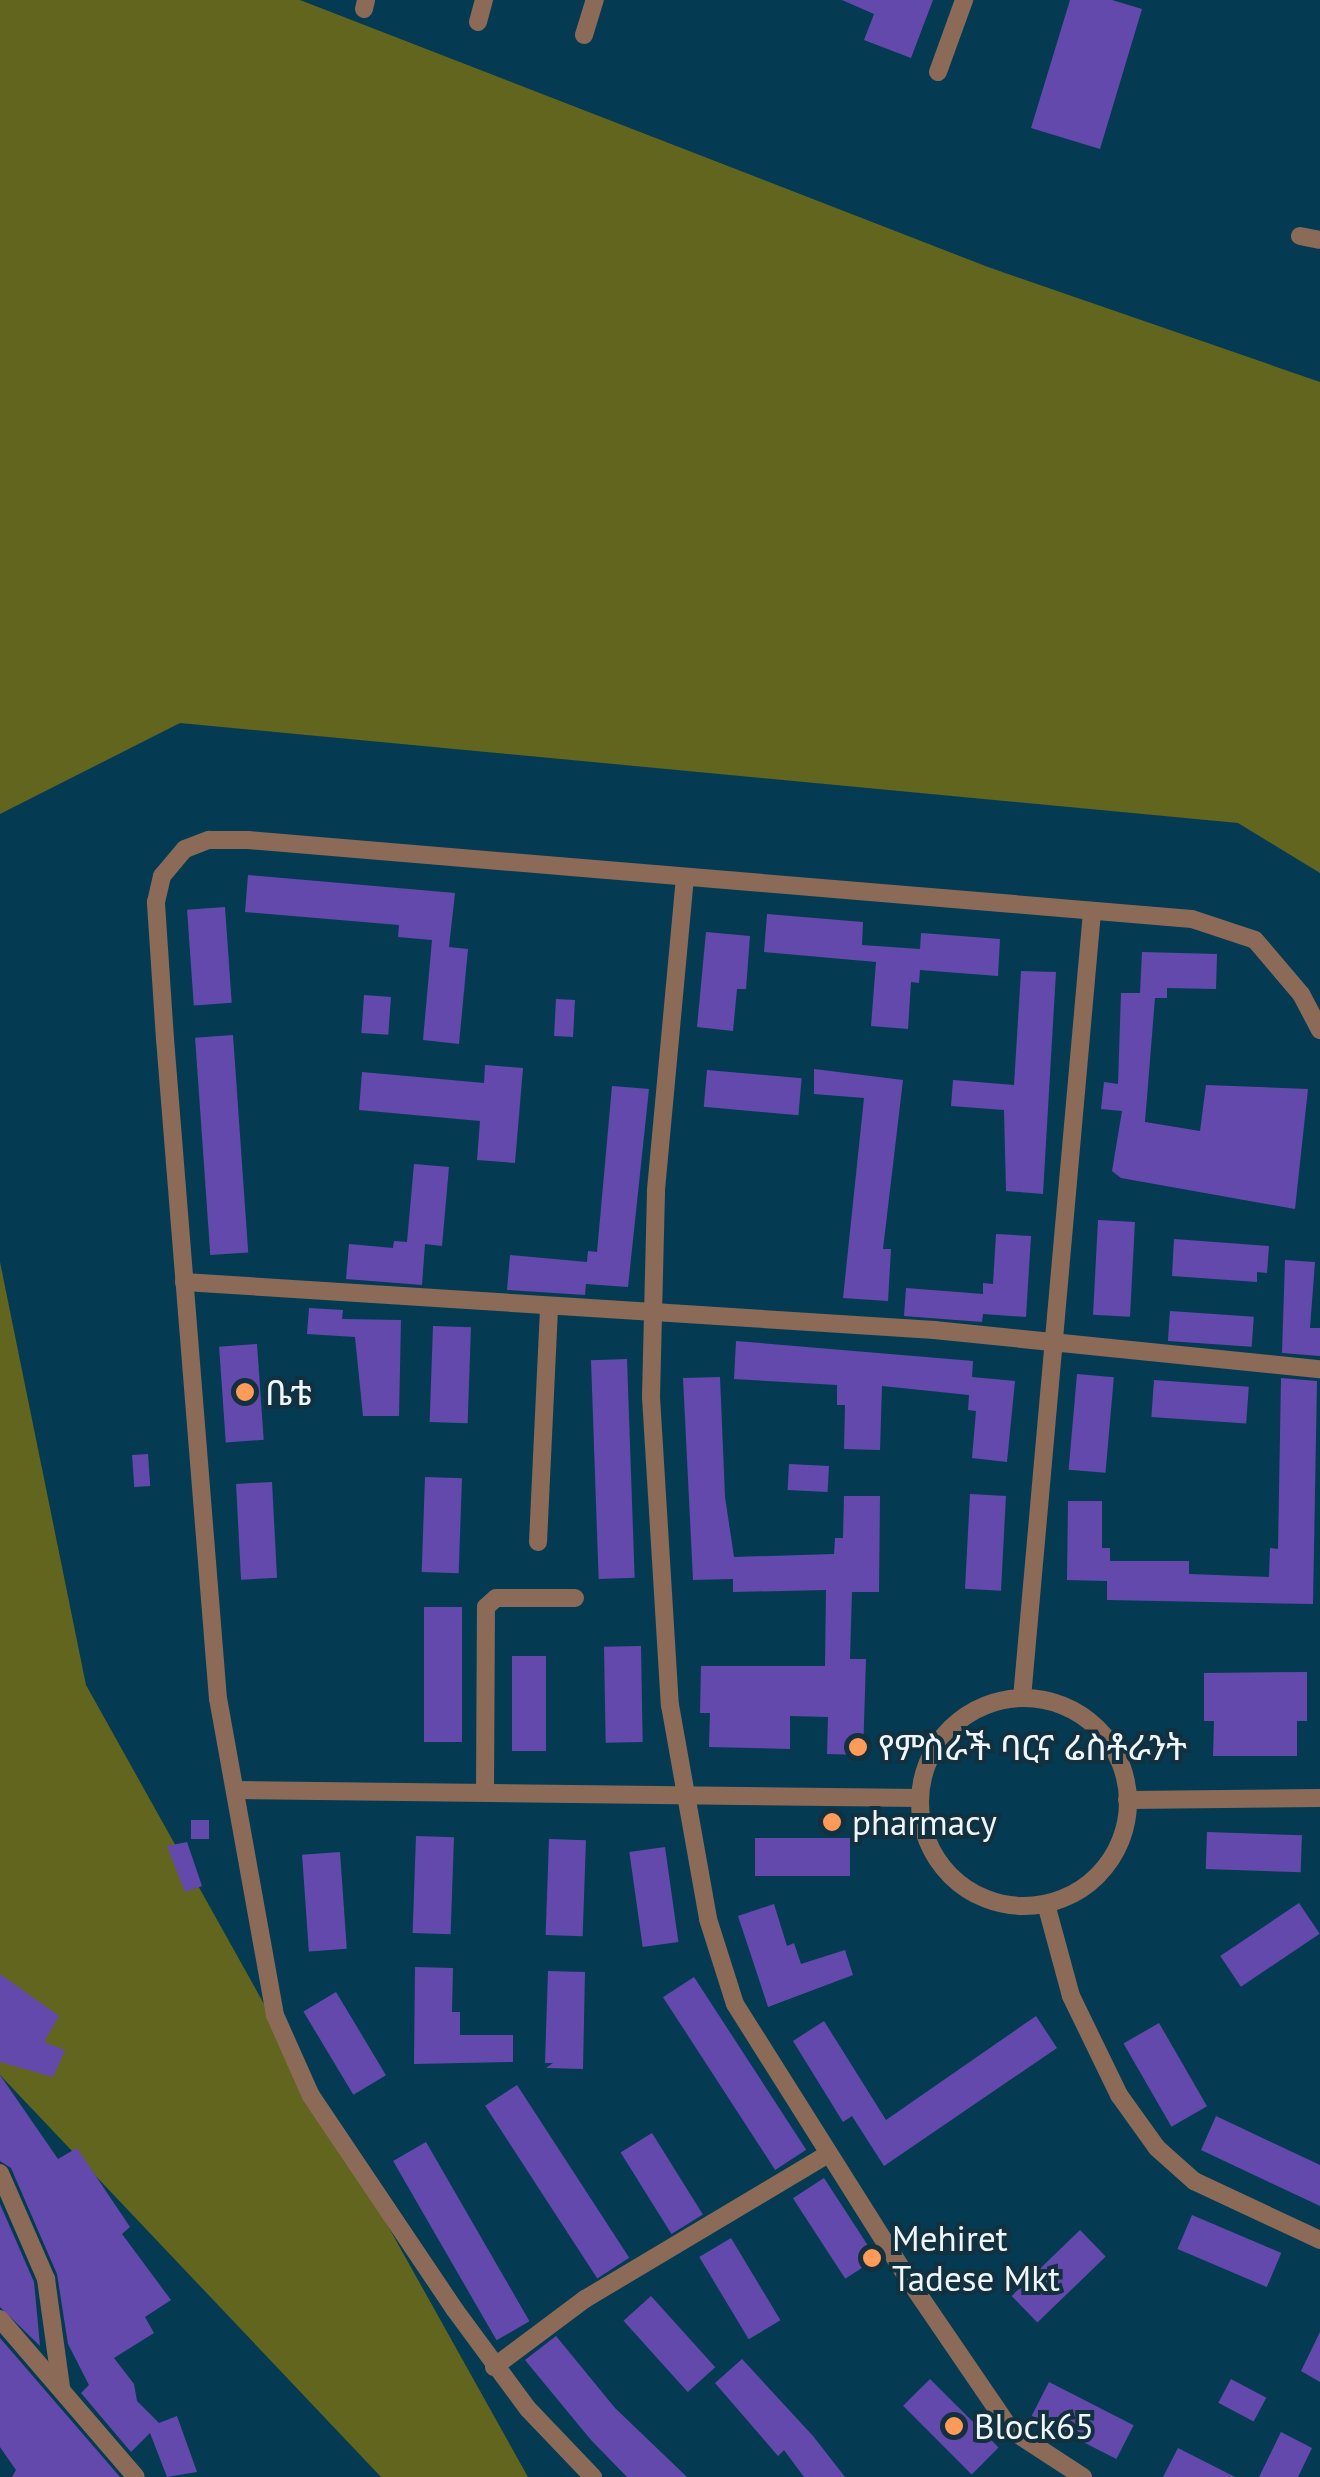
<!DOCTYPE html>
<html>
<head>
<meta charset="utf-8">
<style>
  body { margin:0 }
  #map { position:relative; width:1320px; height:2477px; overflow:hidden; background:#043b52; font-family:"PT Sans","Noto Sans Ethiopic",sans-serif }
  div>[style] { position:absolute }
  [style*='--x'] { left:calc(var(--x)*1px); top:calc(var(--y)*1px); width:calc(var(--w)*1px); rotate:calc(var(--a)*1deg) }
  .green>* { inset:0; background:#61651d }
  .building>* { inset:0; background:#6449ad; transform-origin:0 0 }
  .street>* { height:18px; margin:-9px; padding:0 9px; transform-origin:9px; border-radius:9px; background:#8b6b58 }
  .street>.ring { margin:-9px; padding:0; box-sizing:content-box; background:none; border:18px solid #8b6b58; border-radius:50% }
  .dots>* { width:28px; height:28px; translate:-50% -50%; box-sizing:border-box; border:5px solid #12303e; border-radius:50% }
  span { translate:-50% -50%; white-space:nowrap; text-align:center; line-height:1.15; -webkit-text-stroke:8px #12303e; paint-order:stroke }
  .poi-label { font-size:35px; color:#eef6fb }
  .left { translate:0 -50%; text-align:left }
</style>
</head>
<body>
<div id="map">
  <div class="green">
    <div style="clip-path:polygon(0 0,300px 0,988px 267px,1320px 382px,1320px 873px,1238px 823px,180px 723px,0 814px)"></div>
    <div style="clip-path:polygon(0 1262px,86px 1685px,528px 2477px,381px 2477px,0 2075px)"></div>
  </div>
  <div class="building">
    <div style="clip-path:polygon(842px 0,933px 0,911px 58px,864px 40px,874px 14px)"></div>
    <div style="clip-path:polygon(1070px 0,1112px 0,1142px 9px,1100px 149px,1031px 128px)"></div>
    <div style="clip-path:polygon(248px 875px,455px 893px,449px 947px,468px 949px,459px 1044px,423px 1040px,432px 940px,398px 937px,399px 925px,245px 912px)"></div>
    <div style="left:225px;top:907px;width:96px;height:38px;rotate:86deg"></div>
    <div style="clip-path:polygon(767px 914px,863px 922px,862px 945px,920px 949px,921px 933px,1000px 939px,998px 976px,920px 970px,919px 983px,911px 982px,908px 1029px,871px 1026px,876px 962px,764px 952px)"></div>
    <div style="clip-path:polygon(706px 932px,750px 936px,746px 989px,737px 989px,733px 1031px,697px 1027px)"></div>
    <div style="clip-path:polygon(1142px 952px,1217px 954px,1216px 989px,1167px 988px,1167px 998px,1155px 998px,1145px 1122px,1200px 1131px,1206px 1085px,1308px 1089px,1295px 1209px,1121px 1178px,1112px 1171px,1122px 1111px,1101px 1109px,1104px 1082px,1118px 1084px,1121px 993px,1140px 993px)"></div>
    <div style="clip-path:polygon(1021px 971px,1056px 972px,1043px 1194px,1006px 1191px,1004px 1110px,951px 1106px,953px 1080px,1014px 1085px)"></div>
    <div style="left:364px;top:995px;width:27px;height:38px;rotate:4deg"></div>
    <div style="left:556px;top:999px;width:19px;height:37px;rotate:3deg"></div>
    <div style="left:233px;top:1035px;width:218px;height:38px;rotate:86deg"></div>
    <div style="clip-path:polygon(485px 1065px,523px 1068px,515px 1163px,477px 1160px,480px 1121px,359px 1110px,362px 1072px,484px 1083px)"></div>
    <div style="clip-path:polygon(814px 1069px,903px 1080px,883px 1249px,891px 1249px,888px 1301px,843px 1298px,864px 1098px,814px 1094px)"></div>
    <div style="left:707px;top:1070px;width:95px;height:37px;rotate:5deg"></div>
    <div style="clip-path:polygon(612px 1086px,649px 1089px,628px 1287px,586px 1284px,585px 1295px,507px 1290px,510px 1255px,587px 1262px,588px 1251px,597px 1252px)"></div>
    <div style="clip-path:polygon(414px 1164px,449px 1167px,442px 1246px,425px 1244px,422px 1285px,346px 1279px,349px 1244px,393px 1248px,394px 1241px,407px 1242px)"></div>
    <div style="left:1098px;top:1220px;width:37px;height:95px;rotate:3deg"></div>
    <div style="clip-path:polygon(996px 1234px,1031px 1236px,1026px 1317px,983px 1314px,982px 1322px,904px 1316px,906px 1288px,983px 1294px,983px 1283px,993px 1284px)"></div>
    <div style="clip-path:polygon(1174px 1239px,1269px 1246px,1267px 1273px,1257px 1272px,1257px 1282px,1172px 1276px)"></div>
    <div style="clip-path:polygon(1285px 1260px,1315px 1262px,1310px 1328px,1320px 1328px,1320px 1356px,1282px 1353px)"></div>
    <div style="clip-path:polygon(309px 1308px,343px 1310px,342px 1319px,401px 1320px,399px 1416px,363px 1416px,355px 1337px,307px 1334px)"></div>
    <div style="left:1170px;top:1311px;width:84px;height:30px;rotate:4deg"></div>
    <div style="left:433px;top:1326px;width:38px;height:96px;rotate:2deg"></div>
    <div style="clip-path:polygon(736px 1341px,973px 1361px,972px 1377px,1015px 1381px,1007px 1462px,972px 1458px,976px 1411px,968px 1410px,969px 1395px,882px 1386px,880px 1450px,844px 1449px,845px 1405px,837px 1405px,837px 1385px,734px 1379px)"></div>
    <div style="left:257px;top:1344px;width:96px;height:38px;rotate:86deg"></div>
    <div style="left:627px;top:1359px;width:219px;height:36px;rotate:88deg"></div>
    <div style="left:1077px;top:1374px;width:37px;height:96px;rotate:5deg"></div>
    <div style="clip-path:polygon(720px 1377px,725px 1497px,734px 1557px,834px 1554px,835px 1538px,843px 1538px,844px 1496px,880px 1496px,879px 1592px,852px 1592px,850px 1659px,866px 1659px,863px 1755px,827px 1754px,828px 1717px,790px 1716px,790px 1749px,709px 1747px,710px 1713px,700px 1713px,701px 1666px,825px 1666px,826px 1590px,733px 1592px,733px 1579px,693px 1580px,683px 1378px)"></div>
    <div style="clip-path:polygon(1281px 1378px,1317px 1381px,1313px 1604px,1107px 1600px,1107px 1581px,1067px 1580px,1068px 1501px,1102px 1501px,1102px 1548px,1110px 1548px,1110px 1561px,1189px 1561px,1189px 1574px,1269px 1577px,1270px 1548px,1278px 1549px)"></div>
    <div style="left:1154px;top:1380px;width:95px;height:37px;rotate:4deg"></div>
    <div style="left:148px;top:1454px;width:32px;height:16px;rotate:86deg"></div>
    <div style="left:789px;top:1464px;width:40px;height:26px;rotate:3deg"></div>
    <div style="left:425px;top:1477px;width:37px;height:95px;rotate:2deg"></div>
    <div style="left:272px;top:1482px;width:96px;height:36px;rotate:87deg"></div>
    <div style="left:970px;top:1494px;width:36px;height:95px;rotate:3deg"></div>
    <div style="left:424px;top:1607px;width:38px;height:135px"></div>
    <div style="left:641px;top:1646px;width:96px;height:37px;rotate:89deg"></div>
    <div style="left:512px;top:1656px;width:34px;height:95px"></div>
    <div style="clip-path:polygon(1307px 1672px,1307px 1721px,1297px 1721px,1297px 1756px,1213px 1756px,1214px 1721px,1204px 1721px,1204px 1673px)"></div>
    <div style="left:191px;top:1820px;width:18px;height:19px"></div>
    <div style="left:1207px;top:1832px;width:95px;height:37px;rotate:2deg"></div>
    <div style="left:416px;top:1836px;width:38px;height:97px;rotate:2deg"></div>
    <div style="left:755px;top:1838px;width:95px;height:38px"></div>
    <div style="left:549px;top:1839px;width:37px;height:96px;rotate:2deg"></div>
    <div style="clip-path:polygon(187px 1842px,202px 1886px,185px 1892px,167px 1846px)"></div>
    <div style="left:665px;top:1847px;width:96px;height:36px;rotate:82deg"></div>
    <div style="left:340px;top:1852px;width:97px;height:38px;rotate:86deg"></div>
    <div style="left:1299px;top:1903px;width:37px;height:95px;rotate:56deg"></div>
    <div style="clip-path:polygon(774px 1904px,787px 1946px,794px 1943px,801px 1964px,845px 1950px,853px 1975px,768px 2007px,738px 1916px)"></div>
    <div style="clip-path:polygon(415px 1967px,453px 1968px,452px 2012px,460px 2012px,460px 2035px,513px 2035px,513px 2062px,414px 2064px)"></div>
    <div style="clip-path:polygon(548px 1971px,585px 1972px,583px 2069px,546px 2068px,553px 2063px,545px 2063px)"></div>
    <div style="clip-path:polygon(0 1974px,59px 2016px,44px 2042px,65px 2050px,53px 2077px,0 2062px)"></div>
    <div style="left:694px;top:1977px;width:206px;height:37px;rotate:57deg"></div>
    <div style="left:336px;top:1992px;width:97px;height:38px;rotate:59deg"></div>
    <div style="clip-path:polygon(1036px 2016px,1057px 2048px,884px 2166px,852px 2116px,843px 2122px,793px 2041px,824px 2021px,886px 2120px)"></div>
    <div style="left:1159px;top:2023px;width:96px;height:41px;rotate:60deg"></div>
    <div style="clip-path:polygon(0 2075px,58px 2159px,77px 2148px,130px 2227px,122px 2234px,171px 2300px,145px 2317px,154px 2333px,114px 2358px,134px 2384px,137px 2401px,159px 2423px,177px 2416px,197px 2472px,167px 2477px,150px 2433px,131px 2452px,81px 2393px,89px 2385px,68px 2344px,57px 2274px,11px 2168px,0 2161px)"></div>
    <div style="left:517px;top:2085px;width:206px;height:38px;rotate:57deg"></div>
    <div style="clip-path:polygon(1216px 2116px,1320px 2165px,1320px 2206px,1201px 2150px)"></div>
    <div style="left:652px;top:2133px;width:96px;height:37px;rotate:58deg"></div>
    <div style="left:426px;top:2142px;width:207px;height:38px;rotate:60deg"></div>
    <div style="left:824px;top:2178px;width:96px;height:37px;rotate:57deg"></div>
    <div style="clip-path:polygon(0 2204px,34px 2282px,40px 2346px,0 2307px)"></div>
    <div style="left:1192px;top:2215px;width:97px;height:37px;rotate:23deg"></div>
    <div style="left:1080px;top:2230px;width:37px;height:95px;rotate:46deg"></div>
    <div style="left:731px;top:2238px;width:96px;height:37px;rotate:59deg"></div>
    <div style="left:651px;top:2296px;width:96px;height:37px;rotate:48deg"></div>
    <div style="clip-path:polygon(1320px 2332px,1320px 2382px,1301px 2371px)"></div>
    <div style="clip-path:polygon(556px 2336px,615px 2408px,687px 2477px,627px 2477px,591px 2440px,525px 2360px)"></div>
    <div style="clip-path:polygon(0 2338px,120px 2477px,12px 2477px,16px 2470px,0 2447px)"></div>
    <div style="clip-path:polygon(742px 2359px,813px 2436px,845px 2477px,804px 2477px,784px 2450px,778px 2456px,715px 2383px)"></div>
    <div style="left:930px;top:2379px;width:97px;height:38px;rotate:45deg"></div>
    <div style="left:1231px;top:2379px;width:40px;height:27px;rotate:28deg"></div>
    <div style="left:1049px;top:2382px;width:95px;height:38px;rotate:27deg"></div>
    <div style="clip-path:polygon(1281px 2432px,1312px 2448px,1298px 2477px,1259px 2477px)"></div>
    <div style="clip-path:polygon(1178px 2448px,1235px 2477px,1163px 2477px)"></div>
  </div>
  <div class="street">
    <div style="--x:364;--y:9;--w:9;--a:-77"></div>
    <div style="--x:478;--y:22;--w:23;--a:-75"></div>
    <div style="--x:584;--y:35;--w:37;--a:-73"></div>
    <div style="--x:938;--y:72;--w:77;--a:-70.1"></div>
    <div style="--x:1300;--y:236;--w:20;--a:11"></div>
    <div style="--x:685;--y:877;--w:316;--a:95.3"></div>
    <div style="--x:656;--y:1192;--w:205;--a:91.4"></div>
    <div style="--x:651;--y:1397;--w:309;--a:86.5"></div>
    <div style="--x:670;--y:1705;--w:217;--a:79.9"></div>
    <div style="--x:708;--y:1919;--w:89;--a:72.4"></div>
    <div style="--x:735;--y:2004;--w:321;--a:57.8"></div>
    <div style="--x:906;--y:2276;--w:186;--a:55.7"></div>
    <div style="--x:1011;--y:2430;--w:86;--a:33.1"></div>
    <div style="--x:184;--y:1282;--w:752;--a:3.66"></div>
    <div style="--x:934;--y:1330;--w:388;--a:5.8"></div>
    <div style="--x:538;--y:1542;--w:236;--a:-87.3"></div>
    <div style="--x:1022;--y:1698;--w:789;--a:-84.91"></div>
    <div class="ring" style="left:920px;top:1698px;width:190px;height:190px"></div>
    <div style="--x:237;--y:1790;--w:683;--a:0.67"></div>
    <div style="--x:485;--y:1791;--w:184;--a:-89.7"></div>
    <div style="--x:486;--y:1607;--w:13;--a:-42"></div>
    <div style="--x:496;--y:1598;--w:79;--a:0"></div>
    <div style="--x:1127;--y:1800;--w:193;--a:-0.6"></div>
    <div style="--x:1046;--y:1904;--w:95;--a:74.8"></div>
    <div style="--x:1071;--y:1996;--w:110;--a:64.1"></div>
    <div style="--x:1119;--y:2095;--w:65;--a:54.4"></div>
    <div style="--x:1157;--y:2148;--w:50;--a:41.7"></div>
    <div style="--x:1194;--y:2181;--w:139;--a:25.1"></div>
    <div style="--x:0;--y:2173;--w:116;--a:66.5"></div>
    <div style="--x:46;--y:2279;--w:109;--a:82.1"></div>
    <div style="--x:0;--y:2319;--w:208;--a:49.3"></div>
    <div style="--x:494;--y:2367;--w:114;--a:-36.8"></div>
    <div style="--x:585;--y:2299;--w:283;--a:-30.8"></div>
    <div style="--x:593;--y:2477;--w:94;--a:-133.7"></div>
    <div style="--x:528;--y:2409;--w:123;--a:-126.4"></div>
    <div style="--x:455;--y:2310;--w:258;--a:-123.9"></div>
    <div style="--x:311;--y:2096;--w:89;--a:-114"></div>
    <div style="--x:275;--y:2015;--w:321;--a:-100.2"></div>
    <div style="--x:218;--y:1699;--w:662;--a:-94.59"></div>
    <div style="--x:165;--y:1039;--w:137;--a:-93.8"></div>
    <div style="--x:156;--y:902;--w:27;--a:-77"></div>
    <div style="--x:162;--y:876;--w:35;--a:-50"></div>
    <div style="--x:185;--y:849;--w:26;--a:-21"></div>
    <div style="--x:209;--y:840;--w:39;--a:0"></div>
    <div style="--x:248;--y:840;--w:947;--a:4.78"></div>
    <div style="--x:1192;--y:919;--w:66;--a:18.4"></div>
    <div style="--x:1255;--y:940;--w:71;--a:49.6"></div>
    <div style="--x:1301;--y:994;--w:41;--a:62.2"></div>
  </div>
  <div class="dots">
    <div style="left:245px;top:1392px;background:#ff9b59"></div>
    <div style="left:858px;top:1747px;background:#ff9b59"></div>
    <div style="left:832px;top:1822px;background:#ff9b59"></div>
    <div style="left:872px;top:2258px;background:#ff9b59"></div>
    <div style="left:954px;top:2426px;background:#ff9b59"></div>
  </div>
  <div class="poi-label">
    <span class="left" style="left:265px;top:1392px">ቤቴ</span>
    <span class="left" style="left:878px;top:1747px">የምስራች ባርና ሬስቶራንት</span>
    <span class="left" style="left:852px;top:1822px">pharmacy</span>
    <span class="left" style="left:892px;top:2258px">Mehiret<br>Tadese Mkt</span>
    <span class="left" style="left:974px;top:2426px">Block65</span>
  </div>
</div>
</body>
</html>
